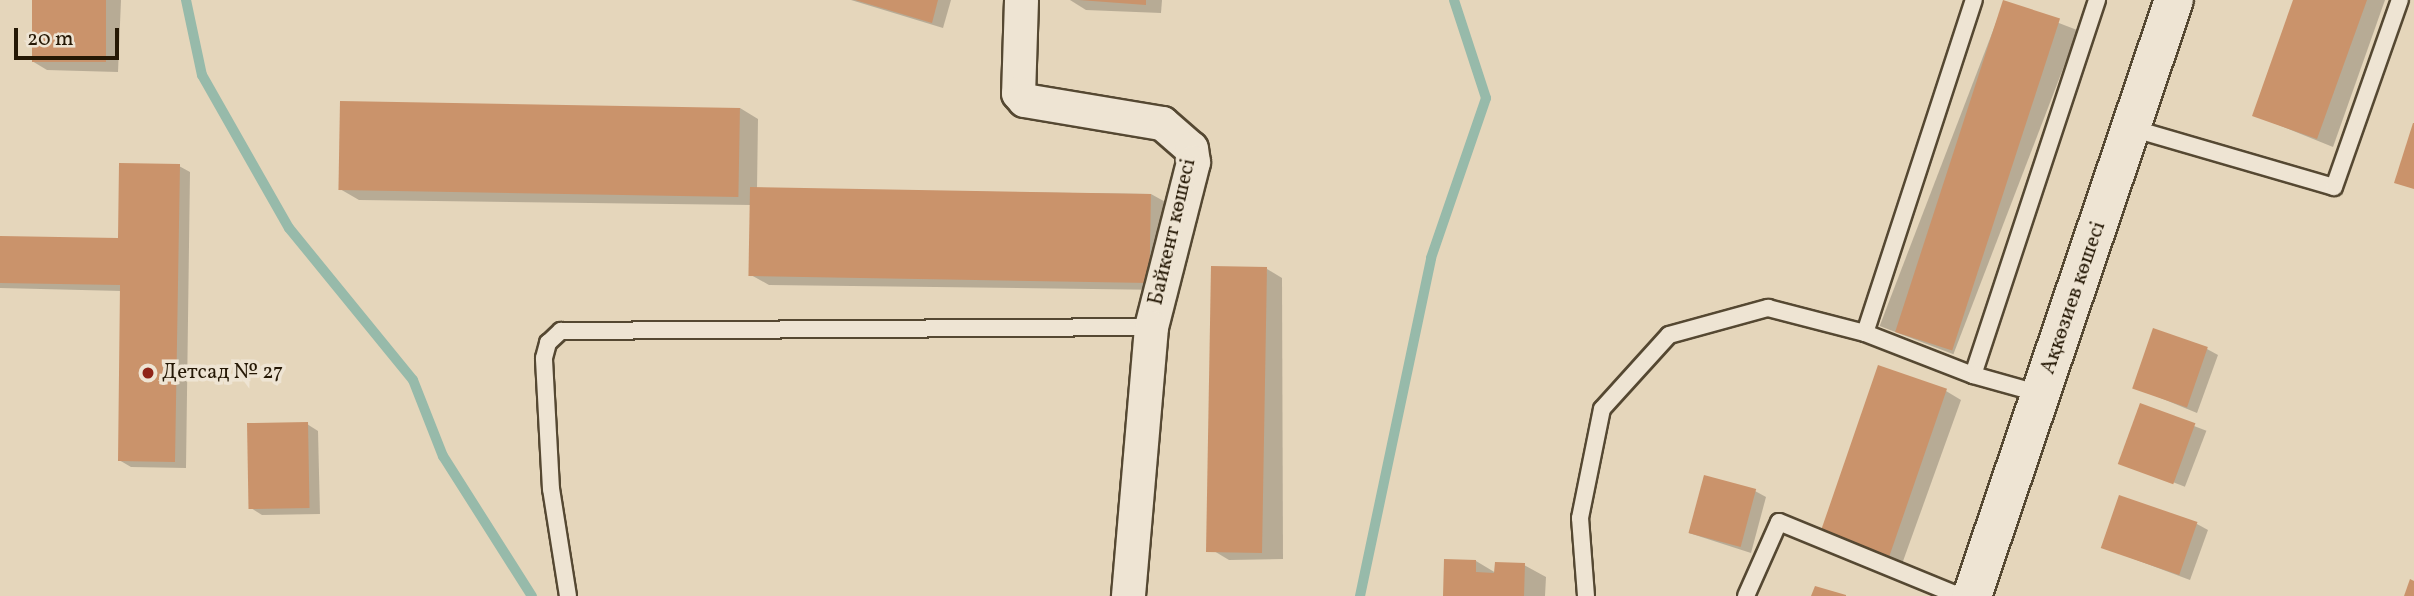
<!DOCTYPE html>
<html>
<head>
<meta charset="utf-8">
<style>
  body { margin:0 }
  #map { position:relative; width:2414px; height:596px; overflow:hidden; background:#e5d6bb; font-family:Vollkorn,serif }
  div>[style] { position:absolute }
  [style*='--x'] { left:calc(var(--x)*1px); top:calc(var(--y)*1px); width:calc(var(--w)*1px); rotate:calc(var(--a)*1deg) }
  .shadow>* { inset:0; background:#0003; transform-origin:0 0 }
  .stream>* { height:10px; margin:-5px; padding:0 5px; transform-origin:5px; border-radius:5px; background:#97baaa }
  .building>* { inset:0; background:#ca936b; transform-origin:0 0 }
  .roads { filter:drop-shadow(2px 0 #554832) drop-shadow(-2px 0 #554832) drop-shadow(0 2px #554832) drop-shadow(0 -2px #554832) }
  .service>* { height:16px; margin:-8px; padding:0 8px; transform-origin:8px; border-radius:8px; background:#eee4d3 }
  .minor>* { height:33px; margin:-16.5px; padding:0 16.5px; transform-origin:16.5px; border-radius:16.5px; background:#eee4d3 }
  .secondary>* { height:38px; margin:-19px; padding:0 19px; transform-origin:19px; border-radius:19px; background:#eee4d3 }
  .dots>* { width:19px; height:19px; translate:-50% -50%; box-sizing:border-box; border:4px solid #eee4d3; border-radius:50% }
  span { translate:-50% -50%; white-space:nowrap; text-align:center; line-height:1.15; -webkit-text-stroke:7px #eee4d3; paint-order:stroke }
  .street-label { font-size:21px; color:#251805 }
  .poi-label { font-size:21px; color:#251805 }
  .left { translate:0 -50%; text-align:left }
  .scale { position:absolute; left:14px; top:28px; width:105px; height:32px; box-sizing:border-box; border:4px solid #251805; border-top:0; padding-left:9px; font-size:21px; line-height:24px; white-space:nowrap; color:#251805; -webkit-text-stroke:5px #eee4d3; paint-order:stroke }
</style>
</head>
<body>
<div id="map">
  <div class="shadow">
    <div style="clip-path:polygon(34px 0,121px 0,118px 72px,47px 70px,32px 61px)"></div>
    <div style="clip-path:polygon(851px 0,951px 0,943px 28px)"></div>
    <div style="clip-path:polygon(1070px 0,1162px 0,1161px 13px,1086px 10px)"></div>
    <div style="clip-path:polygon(2295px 0,2385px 0,2333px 147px,2254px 115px)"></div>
    <div style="left:2004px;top:2px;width:79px;height:347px;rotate:21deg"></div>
    <div style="clip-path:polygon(740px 108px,758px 119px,757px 189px,1151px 194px,1169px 204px,1168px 290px,769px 285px,751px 275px,752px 205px,359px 200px,340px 189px)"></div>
    <div style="clip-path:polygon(179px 166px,190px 172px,186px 468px,131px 467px,119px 460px,122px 291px,0 288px,0 238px,119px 240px)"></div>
    <div style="clip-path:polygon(1267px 269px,1282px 278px,1283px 559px,1229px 560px,1214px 551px)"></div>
    <div style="clip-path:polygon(2207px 349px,2218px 355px,2197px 413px,2134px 387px)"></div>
    <div style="clip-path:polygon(1946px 391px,1961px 400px,1902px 564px,1836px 540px)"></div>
    <div style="left:2142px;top:406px;width:69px;height:60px;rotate:21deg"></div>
    <div style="clip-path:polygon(307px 424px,318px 431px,320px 514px,262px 515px,251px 508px)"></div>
    <div style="clip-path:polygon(1755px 491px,1766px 497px,1751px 553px,1689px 533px)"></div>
    <div style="clip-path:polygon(2197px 524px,2208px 530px,2190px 580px,2102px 547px)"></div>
    <div style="clip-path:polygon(1446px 560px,1476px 561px,1496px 573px,1524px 565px,1546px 577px,1545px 596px,1445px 596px)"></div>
  </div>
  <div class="stream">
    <div style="--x:186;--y:0;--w:77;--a:78"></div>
    <div style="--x:202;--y:75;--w:176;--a:60.4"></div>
    <div style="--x:289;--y:228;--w:196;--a:50.8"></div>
    <div style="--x:413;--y:380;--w:82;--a:68.5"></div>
    <div style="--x:443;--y:456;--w:166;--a:57.6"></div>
    <div style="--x:1360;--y:596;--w:345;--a:-78.1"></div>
    <div style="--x:1431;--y:258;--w:169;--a:-71"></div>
    <div style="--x:1486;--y:98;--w:103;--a:-108.1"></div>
  </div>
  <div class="building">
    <div style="left:32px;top:0;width:74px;height:62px"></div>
    <div style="clip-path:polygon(855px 0,938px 0,932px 23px)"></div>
    <div style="clip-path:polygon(1079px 0,1146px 0,1146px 5px)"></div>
    <div style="left:2003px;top:0;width:60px;height:349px;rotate:18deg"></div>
    <div style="clip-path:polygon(2293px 0,2367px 0,2317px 139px,2252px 116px)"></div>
    <div style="left:340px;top:101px;width:400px;height:89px;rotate:1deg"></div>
    <div style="clip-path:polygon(2413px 123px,2414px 123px,2414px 189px,2394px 183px)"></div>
    <div style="clip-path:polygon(119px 163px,180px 164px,175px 462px,118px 461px,120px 285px,0 283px,0 236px,118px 238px)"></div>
    <div style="left:750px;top:187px;width:401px;height:89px;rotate:1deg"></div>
    <div style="left:1211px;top:266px;width:56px;height:286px;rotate:1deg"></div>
    <div style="left:2153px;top:328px;width:58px;height:64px;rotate:19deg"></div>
    <div style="left:1878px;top:365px;width:73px;height:177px;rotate:19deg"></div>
    <div style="left:2140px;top:403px;width:59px;height:65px;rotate:20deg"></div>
    <div style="left:308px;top:422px;width:86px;height:61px;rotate:89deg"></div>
    <div style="left:1704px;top:475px;width:54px;height:60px;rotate:15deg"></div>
    <div style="left:2119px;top:495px;width:83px;height:56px;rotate:19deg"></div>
    <div style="clip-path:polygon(1444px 559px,1476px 560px,1476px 572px,1494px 573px,1495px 562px,1525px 563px,1524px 596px,1443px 596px)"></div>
    <div style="clip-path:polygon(2410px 579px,2414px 581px,2414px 596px,2404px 596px)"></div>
    <div style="clip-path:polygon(1815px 586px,1846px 595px,1846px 596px,1811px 596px)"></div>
  </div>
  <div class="roads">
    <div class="service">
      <div style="--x:2131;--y:128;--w:211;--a:16.2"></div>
      <div style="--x:2334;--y:187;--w:198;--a:-70.6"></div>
      <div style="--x:1865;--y:333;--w:350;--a:-71.9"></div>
      <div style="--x:1973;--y:375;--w:395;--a:-71.7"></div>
      <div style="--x:568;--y:596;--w:108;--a:-99"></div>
      <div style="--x:551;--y:489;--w:131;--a:-93.1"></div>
      <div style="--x:544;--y:358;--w:16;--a:-75"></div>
      <div style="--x:548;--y:343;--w:18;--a:-43"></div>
      <div style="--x:561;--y:331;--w:590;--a:-0.39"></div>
      <div style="--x:1586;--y:596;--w:78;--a:-94.4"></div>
      <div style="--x:1580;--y:518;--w:111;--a:-78.6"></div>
      <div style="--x:1602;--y:409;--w:100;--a:-47.8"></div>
      <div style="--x:1669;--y:335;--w:103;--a:-15.3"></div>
      <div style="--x:1768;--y:308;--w:100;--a:14.5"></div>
      <div style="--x:1865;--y:333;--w:116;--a:21.3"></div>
      <div style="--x:1973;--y:375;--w:71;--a:15.6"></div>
      <div style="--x:1746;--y:596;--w:81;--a:-66"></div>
      <div style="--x:1779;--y:522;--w:195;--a:22.3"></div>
    </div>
    <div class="minor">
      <div style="--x:1021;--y:0;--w:93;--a:91.8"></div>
      <div style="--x:1018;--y:93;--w:9;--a:49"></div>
      <div style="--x:1024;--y:100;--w:140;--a:9.5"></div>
      <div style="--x:1162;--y:123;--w:38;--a:41"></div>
      <div style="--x:1191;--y:148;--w:14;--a:82"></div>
      <div style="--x:1193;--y:162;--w:170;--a:104.3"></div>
      <div style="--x:1151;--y:327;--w:270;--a:94.9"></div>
    </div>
    <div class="secondary">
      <div style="--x:1972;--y:596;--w:629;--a:-71.28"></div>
    </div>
  </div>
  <div class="dots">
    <div style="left:148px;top:373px;background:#8f2418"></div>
  </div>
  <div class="street-label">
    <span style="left:1173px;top:232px;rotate:-77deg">Байкент көшесі</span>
    <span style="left:2074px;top:298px;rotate:-71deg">Ақкөзиев көшесі</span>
  </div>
  <div class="poi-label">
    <span class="left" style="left:162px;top:373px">Детсад № 27</span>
  </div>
  <div class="scale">20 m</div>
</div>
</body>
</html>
